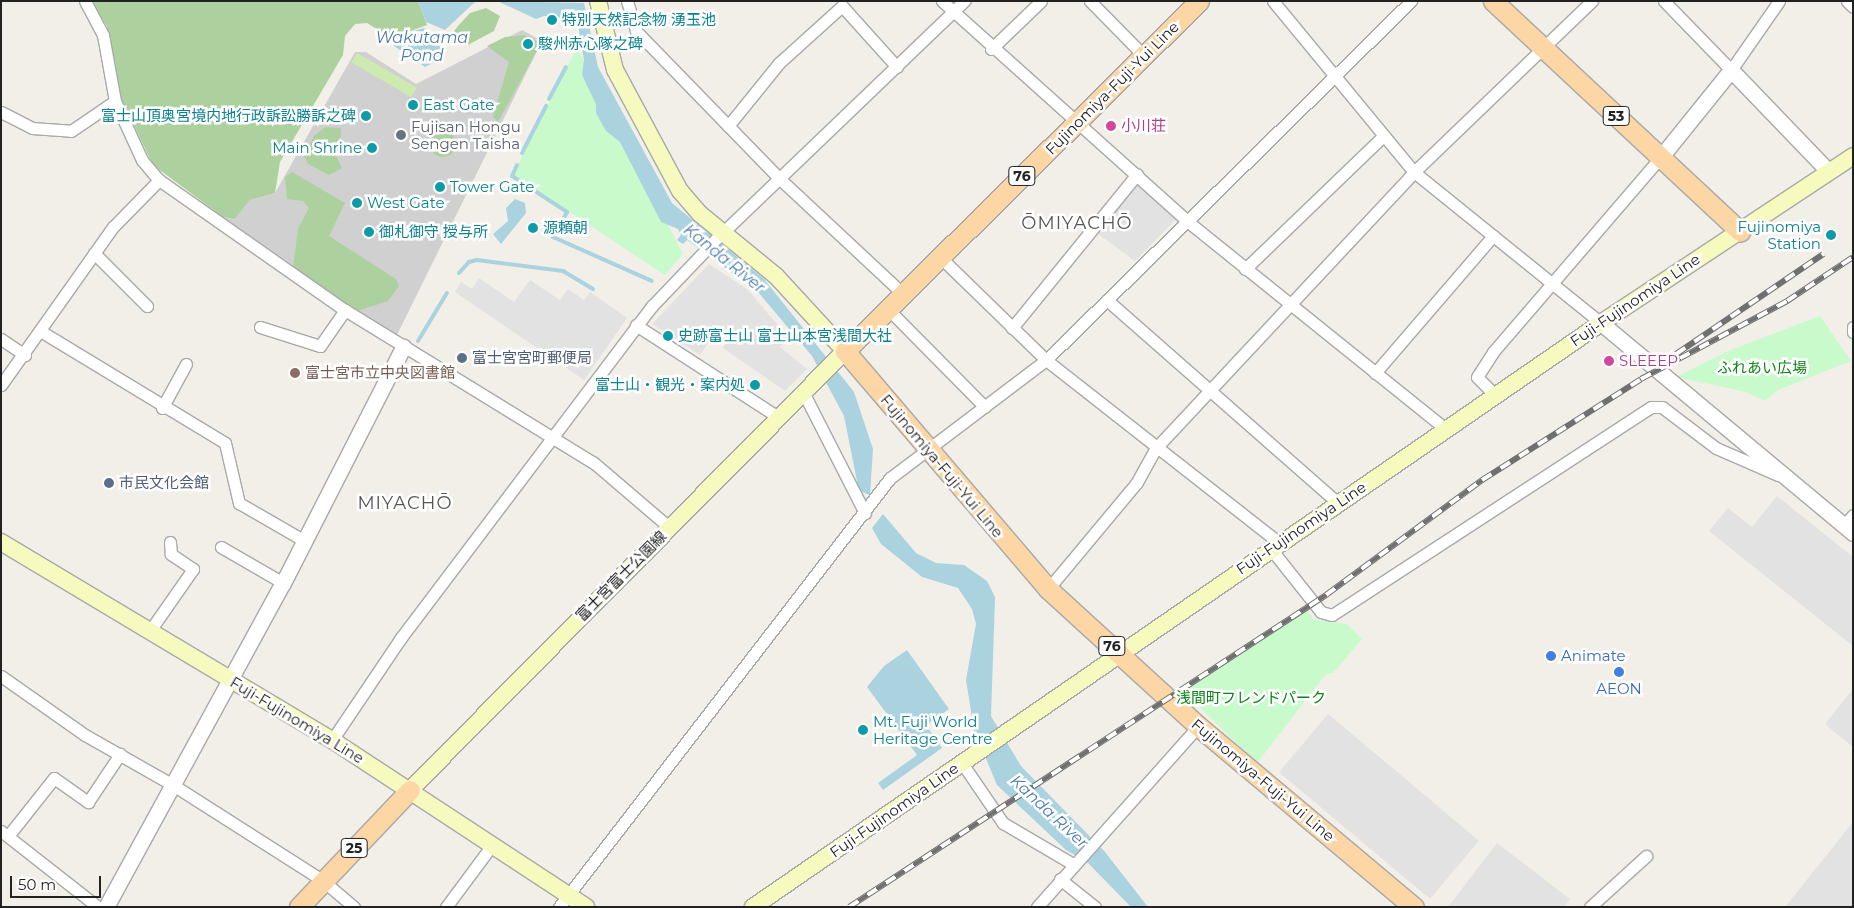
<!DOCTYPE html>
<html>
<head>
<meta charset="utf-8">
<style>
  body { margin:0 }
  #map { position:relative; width:1854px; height:908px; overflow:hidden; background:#f2efe9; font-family:Montserrat,"Noto Sans JP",sans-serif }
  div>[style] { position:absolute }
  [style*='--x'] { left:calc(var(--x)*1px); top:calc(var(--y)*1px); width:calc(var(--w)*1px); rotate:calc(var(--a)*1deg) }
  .religious>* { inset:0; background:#d0d0d0 }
  .grass>* { inset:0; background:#cdebb0; transform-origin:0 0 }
  .forest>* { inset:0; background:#add19e }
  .round { border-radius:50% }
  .park>* { inset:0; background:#c8facc }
  .parking>* { inset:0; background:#e2e2e2; transform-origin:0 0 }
  .water>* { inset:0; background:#aad3df }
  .stream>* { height:4px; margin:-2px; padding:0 2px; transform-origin:2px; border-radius:2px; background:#aad3df }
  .roads { filter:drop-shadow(1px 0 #a9a9a9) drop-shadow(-1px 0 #a9a9a9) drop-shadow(0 1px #a9a9a9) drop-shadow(0 -1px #a9a9a9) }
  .minor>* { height:11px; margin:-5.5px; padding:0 5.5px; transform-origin:5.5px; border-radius:5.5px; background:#fff }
  .tertiary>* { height:15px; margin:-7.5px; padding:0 7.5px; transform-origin:7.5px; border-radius:7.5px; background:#fff }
  .secondary>* { height:16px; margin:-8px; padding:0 8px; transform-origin:8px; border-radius:8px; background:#f7fabf }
  .primary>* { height:19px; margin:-9.5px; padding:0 9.5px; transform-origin:9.5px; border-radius:9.5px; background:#fcd6a4 }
  .rail>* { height:5.5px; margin-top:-2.75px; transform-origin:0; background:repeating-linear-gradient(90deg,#fff 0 11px,#707070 0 22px); box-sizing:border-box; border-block:1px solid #707070 }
  .dots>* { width:14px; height:14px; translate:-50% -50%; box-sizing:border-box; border:2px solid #fff; border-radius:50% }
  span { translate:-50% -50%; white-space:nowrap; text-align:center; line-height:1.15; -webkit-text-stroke:5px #fff; paint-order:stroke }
  .shield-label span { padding:1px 4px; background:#fff; border:1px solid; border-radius:4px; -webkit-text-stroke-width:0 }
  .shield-label { font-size:14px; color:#222; font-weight:700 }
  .culture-label { font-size:15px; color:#0d838f }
  .left { translate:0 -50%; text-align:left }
  .right { translate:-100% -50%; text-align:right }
  .street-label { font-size:15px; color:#222 }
  .worship-label { font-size:15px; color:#5b616d }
  .hotel-label { font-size:15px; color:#b23c85 }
  .service-label { font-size:15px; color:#4e5e75 }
  .park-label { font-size:15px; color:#0c8416 }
  .education-label { font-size:15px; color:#785e54 }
  .shop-label { font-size:15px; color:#366cbe }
  .water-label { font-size:16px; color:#4a7aab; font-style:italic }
  .quarter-label { font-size:18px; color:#555; letter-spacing:1px }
  .frame { position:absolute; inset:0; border:2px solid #222; pointer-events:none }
  .scale { position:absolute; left:10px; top:876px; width:91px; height:22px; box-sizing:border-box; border:2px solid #222; border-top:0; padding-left:6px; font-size:15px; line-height:18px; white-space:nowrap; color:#222; -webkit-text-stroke:4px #fff; paint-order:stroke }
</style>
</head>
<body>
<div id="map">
  <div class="religious">
    <div style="clip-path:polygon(522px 30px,542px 41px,396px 337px,223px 217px,235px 219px,250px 200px,275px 193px,355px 52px,366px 52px,416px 84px)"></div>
  </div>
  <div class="grass">
    <div style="left:357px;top:53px;width:69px;height:11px;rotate:30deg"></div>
  </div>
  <div class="forest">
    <div style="clip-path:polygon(91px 1px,418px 1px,427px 25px,391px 38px,367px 23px,355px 24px,345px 36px,343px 55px,280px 162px,275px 193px,250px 200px,235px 219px,223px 217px,153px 165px,118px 92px,107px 26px)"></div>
    <div style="clip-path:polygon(486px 8px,500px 16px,494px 31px,466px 46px,455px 43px,451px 35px,458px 26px,470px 13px)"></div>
    <div style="clip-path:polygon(524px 35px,541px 43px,498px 122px,493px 117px,509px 62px,487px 46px,505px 37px)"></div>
    <div style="clip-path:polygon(325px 127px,341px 128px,341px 136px,332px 148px,342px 168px,329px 175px,308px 164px,304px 156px,314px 136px)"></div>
    <div class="round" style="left:430px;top:131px;width:26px;height:26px"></div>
    <div style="clip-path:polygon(292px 172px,345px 203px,329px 236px,396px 279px,399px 286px,388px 301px,357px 311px,293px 268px,298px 229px,309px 208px,303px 201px,287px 199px,285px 177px)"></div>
  </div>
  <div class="park">
    <div style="clip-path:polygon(577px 48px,683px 254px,665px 275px,513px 175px)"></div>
    <div style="clip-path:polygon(1820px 316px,1851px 361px,1778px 390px,1765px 401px,1746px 392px,1676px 377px,1728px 351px)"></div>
    <div style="clip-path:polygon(1306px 608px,1313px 619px,1347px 624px,1362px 639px,1333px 673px,1326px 674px,1257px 763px,1182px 690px)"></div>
  </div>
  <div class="parking">
    <div style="clip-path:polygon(1136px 181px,1177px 218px,1135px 261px,1097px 233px)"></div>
    <div style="clip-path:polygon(709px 264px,748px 290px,788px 337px,780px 347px,807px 369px,785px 391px,723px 348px,733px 333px,720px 325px,700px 355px,652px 324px)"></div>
    <div style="clip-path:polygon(479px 278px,514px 302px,530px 280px,560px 300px,568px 289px,584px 300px,590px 292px,627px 318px,584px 380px,455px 292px,461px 282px,472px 289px)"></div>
    <div style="clip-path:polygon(1777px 496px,1853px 557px,1853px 646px,1709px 531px,1728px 508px,1752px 527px)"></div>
    <div style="clip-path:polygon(1853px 689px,1853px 747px,1825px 724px)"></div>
    <div style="left:1328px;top:714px;width:197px;height:76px;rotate:40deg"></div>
    <div style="clip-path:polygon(1853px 822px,1853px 907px,1785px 907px)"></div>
    <div style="clip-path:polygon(1497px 843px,1570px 899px,1564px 907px,1448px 907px)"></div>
  </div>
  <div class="water">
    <div style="clip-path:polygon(418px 1px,476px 1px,445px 30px,426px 22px)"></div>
    <div style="clip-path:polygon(497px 1px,584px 3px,598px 67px,672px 203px,764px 279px,854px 392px,873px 449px,870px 495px,859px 491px,844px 416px,812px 356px,758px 292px,687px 240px,683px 244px,677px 240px,681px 235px,678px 229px,661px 222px,620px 142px,606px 131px,596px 113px,596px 104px,582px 75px,584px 60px,577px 19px,544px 16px,536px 19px)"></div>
    <div style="clip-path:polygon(424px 28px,445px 48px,435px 62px,425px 67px,394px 46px,403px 34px)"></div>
    <div style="clip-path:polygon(515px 199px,525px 203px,526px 213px,501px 244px,493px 234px,508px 221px,506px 208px)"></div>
    <div style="clip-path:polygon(883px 514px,916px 553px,936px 563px,964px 565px,987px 581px,995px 597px,991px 716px,1021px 766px,1105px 852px,1148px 907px,1131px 907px,1088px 863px,1066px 850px,997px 785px,974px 730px,966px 680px,976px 624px,972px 609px,958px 588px,922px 577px,881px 544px,872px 528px)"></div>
    <div style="clip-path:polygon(907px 650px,949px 709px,926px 725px,942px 748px,883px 790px,878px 783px,917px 755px,867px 687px,884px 666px)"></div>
  </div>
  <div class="stream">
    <div style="--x:549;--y:99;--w:36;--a:-62"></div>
    <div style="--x:522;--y:153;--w:53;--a:-62.9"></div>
    <div style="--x:517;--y:165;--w:12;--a:114"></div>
    <div style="--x:512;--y:176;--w:66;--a:33.2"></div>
    <div style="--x:567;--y:212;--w:29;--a:119"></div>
    <div style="--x:553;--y:237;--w:108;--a:24"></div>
    <div style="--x:459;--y:273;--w:15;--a:-48"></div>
    <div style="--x:469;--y:262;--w:8;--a:-14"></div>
    <div style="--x:477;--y:260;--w:87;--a:7.3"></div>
    <div style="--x:563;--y:271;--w:35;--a:31"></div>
    <div style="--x:418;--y:341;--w:56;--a:-58.9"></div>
  </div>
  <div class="roads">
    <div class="minor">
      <div style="--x:85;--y:1;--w:38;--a:62"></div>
      <div style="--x:103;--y:35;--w:67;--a:79.7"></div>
      <div style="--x:115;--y:101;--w:65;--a:65.4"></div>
      <div style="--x:142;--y:160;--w:26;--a:50"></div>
      <div style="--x:159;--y:180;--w:227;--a:35"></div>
      <div style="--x:345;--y:310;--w:292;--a:31.6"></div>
      <div style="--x:594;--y:463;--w:99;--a:40.5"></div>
      <div style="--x:627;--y:1;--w:31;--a:73"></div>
      <div style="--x:636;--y:31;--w:208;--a:45.8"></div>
      <div style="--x:781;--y:180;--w:166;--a:43"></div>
      <div style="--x:942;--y:1;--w:329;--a:41.9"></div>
      <div style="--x:1187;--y:221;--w:332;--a:38.8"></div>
      <div style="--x:1090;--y:1;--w:77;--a:45.5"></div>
      <div style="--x:1273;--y:1;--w:222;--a:50.5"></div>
      <div style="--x:1414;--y:172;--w:240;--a:38.9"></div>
      <div style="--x:1664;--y:1;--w:96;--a:45.8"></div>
      <div style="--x:1731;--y:70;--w:84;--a:-55.2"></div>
      <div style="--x:1847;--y:1;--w:8;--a:45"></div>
      <div style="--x:991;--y:49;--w:69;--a:-43.8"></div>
      <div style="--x:1;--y:112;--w:35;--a:27"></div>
      <div style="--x:32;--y:128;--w:39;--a:4"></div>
      <div style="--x:71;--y:131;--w:53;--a:-34.3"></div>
      <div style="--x:728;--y:126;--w:81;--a:-51"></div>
      <div style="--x:779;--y:63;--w:85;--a:-42.1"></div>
      <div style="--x:842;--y:6;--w:82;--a:48"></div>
      <div style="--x:94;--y:253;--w:75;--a:45"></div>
      <div style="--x:940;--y:257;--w:148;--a:44.2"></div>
      <div style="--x:1046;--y:360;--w:296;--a:38.1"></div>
      <div style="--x:1245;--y:269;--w:192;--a:-43.9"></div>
      <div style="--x:1107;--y:300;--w:308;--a:41.3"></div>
      <div style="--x:887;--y:308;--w:139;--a:45.3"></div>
      <div style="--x:636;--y:325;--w:169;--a:32.9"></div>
      <div style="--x:260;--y:327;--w:63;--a:17.6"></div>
      <div style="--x:320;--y:346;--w:44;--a:-55.2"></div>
      <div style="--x:1853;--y:327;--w:5;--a:90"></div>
      <div style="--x:1012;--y:328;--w:198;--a:-50.9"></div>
      <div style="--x:42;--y:332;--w:214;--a:31.2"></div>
      <div style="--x:225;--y:443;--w:62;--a:76.9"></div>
      <div style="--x:239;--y:503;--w:74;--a:30"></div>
      <div style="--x:1;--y:339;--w:29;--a:34"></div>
      <div style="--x:1375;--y:373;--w:181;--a:-49.3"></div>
      <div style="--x:1;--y:385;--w:194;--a:-54.7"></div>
      <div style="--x:113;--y:227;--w:66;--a:-45.6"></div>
      <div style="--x:803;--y:392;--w:136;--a:62.9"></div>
      <div style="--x:1495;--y:395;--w:25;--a:-135"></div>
      <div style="--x:1477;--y:377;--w:30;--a:-57"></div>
      <div style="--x:1493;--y:352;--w:256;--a:-49.3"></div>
      <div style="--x:162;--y:408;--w:50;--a:-61.4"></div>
      <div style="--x:1844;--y:526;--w:14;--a:-51"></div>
      <div style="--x:221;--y:547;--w:72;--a:30.1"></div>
      <div style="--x:1271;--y:549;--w:80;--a:51.6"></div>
      <div style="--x:1321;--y:612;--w:11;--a:15"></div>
      <div style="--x:1332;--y:615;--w:381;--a:-33.1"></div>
      <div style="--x:1651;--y:407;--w:11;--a:0"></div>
      <div style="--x:1662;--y:407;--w:68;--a:37.2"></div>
      <div style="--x:1716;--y:448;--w:68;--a:23.5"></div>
      <div style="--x:1048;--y:589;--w:139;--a:-50.2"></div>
      <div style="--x:1137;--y:482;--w:38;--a:-61"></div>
      <div style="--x:1155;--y:449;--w:379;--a:-46.9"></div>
      <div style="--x:1414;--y:172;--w:247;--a:-43.9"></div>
      <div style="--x:149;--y:632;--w:77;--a:-55.1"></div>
      <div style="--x:193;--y:569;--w:27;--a:-146"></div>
      <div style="--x:171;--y:554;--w:12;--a:-95"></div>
      <div style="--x:1;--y:676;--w:103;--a:35.1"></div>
      <div style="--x:85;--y:735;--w:101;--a:29.6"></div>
      <div style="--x:173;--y:785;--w:177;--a:32.5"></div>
      <div style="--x:322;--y:880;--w:42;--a:40.2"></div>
      <div style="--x:332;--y:740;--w:122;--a:-56"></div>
      <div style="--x:400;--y:639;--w:418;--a:-52.9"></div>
      <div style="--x:652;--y:306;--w:93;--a:-46.3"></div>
      <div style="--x:716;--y:239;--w:344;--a:-43.8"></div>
      <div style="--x:962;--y:763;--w:73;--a:55.7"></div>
      <div style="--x:1003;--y:823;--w:81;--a:30.4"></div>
      <div style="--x:1;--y:831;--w:123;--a:38.1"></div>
      <div style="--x:8;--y:836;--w:74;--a:-51.6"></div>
      <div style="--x:54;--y:778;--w:42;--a:35.2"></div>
      <div style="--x:88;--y:802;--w:58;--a:-56.3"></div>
      <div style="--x:1060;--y:879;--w:45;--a:38.7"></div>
      <div style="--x:446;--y:907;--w:77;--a:-53.4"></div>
      <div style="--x:559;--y:907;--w:542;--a:-52.35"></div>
      <div style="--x:890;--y:478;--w:196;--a:-37.1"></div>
      <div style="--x:1046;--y:360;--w:512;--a:-44.53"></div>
      <div style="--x:1037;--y:907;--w:242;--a:-48.3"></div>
      <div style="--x:1590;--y:907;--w:76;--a:-42.3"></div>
    </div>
    <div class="tertiary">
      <div style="--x:1660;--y:158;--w:113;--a:-51.1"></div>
      <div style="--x:1731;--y:70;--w:141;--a:46.1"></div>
      <div style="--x:1601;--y:323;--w:328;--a:39.8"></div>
      <div style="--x:106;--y:907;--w:369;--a:-61.4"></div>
      <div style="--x:283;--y:583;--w:265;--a:-63"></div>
    </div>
    <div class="secondary">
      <div style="--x:1;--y:542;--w:386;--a:30.9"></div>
      <div style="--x:332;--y:740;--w:304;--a:33.3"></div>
      <div style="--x:410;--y:790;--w:618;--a:-45.26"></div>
      <div style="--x:845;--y:351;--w:102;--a:-132.6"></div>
      <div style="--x:776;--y:276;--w:98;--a:-140.8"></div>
      <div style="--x:700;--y:214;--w:30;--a:-131"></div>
      <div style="--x:680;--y:191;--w:137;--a:-118.2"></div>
      <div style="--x:615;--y:70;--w:71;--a:-103.8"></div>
      <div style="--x:753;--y:907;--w:1030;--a:-34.55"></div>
      <div style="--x:1601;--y:323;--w:302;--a:-33.5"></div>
    </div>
    <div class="primary">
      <div style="--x:1199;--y:1;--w:498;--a:135.3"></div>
      <div style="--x:845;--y:351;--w:313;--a:49.5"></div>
      <div style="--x:1048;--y:589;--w:203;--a:42.4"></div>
      <div style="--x:1198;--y:726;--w:282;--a:40"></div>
      <div style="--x:1493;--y:1;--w:338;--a:43"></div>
      <div style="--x:299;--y:907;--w:161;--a:-46.5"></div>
    </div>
  </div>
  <div class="rail">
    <div style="--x:1676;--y:354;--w:178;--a:-34.2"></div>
    <div style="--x:849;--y:907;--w:570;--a:-33.19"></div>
    <div style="--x:1326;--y:595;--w:194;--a:-36.4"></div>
    <div style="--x:1482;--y:480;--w:188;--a:-32.4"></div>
    <div style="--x:1641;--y:379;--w:166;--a:-28.1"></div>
    <div style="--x:1787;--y:301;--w:79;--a:-33.7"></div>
  </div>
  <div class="dots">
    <div style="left:552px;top:20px;background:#0f9aa8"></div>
    <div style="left:528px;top:44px;background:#0f9aa8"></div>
    <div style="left:413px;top:105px;background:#0f9aa8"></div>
    <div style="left:366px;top:116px;background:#0f9aa8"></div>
    <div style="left:1111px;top:126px;background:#d1479c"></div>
    <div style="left:401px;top:135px;background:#6b7280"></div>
    <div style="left:372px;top:148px;background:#0f9aa8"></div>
    <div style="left:440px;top:187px;background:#0f9aa8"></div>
    <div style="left:357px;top:203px;background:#0f9aa8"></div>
    <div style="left:533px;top:228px;background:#0f9aa8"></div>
    <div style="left:369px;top:232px;background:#0f9aa8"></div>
    <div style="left:1831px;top:235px;background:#0f9aa8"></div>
    <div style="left:668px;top:336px;background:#0f9aa8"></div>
    <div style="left:462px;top:358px;background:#5c6f8a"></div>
    <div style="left:1609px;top:361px;background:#d1479c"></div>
    <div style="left:295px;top:373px;background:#8d6e63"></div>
    <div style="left:755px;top:385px;background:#0f9aa8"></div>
    <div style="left:109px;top:483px;background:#5c6f8a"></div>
    <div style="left:1551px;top:656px;background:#3f7fe0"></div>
    <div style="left:1619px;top:672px;background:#3f7fe0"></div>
    <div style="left:863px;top:730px;background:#0f9aa8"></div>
  </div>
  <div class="shield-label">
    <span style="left:1616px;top:116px">53</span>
    <span style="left:1022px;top:176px">76</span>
    <span style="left:1112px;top:646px">76</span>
    <span style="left:354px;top:848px">25</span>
  </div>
  <div class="culture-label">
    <span class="left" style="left:562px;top:20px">特別天然記念物 湧玉池</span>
    <span class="left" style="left:538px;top:44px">駿州赤心隊之碑</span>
    <span class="left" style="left:423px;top:105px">East Gate</span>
    <span class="right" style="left:356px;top:116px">富士山頂奥宮境内地行政訴訟勝訴之碑</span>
    <span class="right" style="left:362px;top:148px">Main Shrine</span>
    <span class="left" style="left:450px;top:187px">Tower Gate</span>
    <span class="left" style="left:367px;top:203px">West Gate</span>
    <span class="right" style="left:1821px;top:235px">Fujinomiya<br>Station</span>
    <span class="left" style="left:543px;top:228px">源頼朝</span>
    <span class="left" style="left:379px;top:232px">御札御守 授与所</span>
    <span class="left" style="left:678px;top:336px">史跡富士山 富士山本宮浅間大社</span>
    <span class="right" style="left:745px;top:385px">富士山・観光・案内処</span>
    <span class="left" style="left:873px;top:730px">Mt. Fuji World<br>Heritage Centre</span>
  </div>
  <div class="street-label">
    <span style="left:1112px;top:88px;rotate:-45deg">Fujinomiya-Fuji-Yui Line</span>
    <span style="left:1635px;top:300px;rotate:-34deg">Fuji-Fujinomiya Line</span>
    <span style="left:942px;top:466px;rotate:50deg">Fujinomiya-Fuji-Yui Line</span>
    <span style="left:1301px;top:528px;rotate:-34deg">Fuji-Fujinomiya Line</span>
    <span style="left:621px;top:576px;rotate:-45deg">富士宮富士公園線</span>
    <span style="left:297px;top:720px;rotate:31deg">Fuji-Fujinomiya Line</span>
    <span style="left:1263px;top:780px;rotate:40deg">Fujinomiya-Fuji-Yui Line</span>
    <span style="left:894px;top:810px;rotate:-35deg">Fuji-Fujinomiya Line</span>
  </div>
  <div class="worship-label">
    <span class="left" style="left:411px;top:135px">Fujisan Hongu<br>Sengen Taisha</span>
  </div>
  <div class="hotel-label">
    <span class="left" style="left:1121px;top:126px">小川荘</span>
    <span class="left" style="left:1619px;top:361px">SLEEEP</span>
  </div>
  <div class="service-label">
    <span class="left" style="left:472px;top:358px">富士宮宮町郵便局</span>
    <span class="left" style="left:119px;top:483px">市民文化会館</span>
  </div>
  <div class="park-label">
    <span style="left:1762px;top:368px">ふれあい広場</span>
    <span style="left:1251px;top:698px">浅間町フレンドパーク</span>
  </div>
  <div class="education-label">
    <span class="left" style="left:305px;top:373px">富士宮市立中央図書館</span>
  </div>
  <div class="shop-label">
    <span class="left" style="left:1561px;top:656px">Animate</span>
    <span style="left:1619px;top:689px">AEON</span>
  </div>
  <div class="water-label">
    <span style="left:422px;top:47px">Wakutama<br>Pond</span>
    <span style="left:724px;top:259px;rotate:39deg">Kanda River</span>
    <span style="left:1049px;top:812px;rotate:43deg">Kanda River</span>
  </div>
  <div class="quarter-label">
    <span style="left:1077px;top:223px">ŌMIYACHŌ</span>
    <span style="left:405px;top:503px">MIYACHŌ</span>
  </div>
  <div class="frame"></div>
  <div class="scale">50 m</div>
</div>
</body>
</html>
